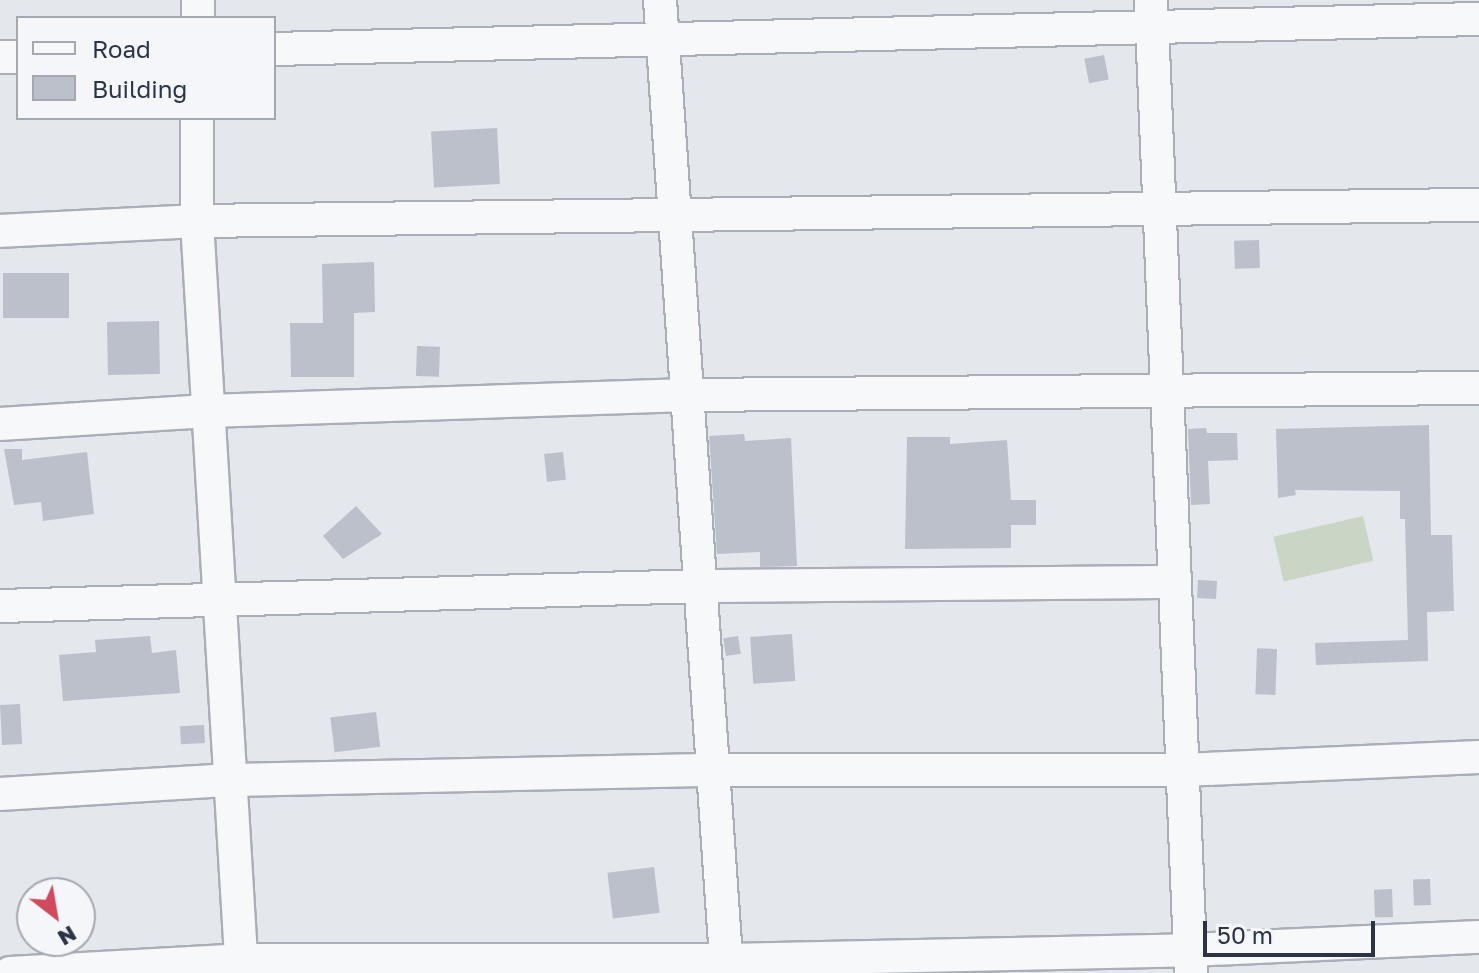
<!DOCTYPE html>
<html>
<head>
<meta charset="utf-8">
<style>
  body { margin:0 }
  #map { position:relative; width:1479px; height:973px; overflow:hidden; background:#e4e7ec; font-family:"Golos Text",sans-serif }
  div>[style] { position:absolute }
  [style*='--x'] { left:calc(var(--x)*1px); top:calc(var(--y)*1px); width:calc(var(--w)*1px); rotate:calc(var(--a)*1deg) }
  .green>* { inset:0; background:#c9d6c5; transform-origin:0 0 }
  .building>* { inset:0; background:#bbc0ca; transform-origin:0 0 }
  .roads { filter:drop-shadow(2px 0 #a9aeb7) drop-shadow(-2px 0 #a9aeb7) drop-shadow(0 2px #a9aeb7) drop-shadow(0 -2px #a9aeb7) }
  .minor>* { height:32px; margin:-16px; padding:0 16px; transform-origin:16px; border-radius:16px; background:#f7f8fa }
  span { translate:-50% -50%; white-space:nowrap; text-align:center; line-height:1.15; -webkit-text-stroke:6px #f4f6f9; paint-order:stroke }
  .legend { position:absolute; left:16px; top:16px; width:260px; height:104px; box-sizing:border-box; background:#f4f6f9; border:2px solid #a4a8b1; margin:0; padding:10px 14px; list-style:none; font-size:24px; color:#2b3445 }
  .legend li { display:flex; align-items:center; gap:16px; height:40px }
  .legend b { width:40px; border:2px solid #a4a8b1 }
  .north { position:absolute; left:16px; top:877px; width:80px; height:80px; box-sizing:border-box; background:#f4f6f9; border:2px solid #a4a8b1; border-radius:50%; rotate:149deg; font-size:22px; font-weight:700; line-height:32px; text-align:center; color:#2b3445 }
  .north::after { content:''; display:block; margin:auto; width:28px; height:36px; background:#d1495b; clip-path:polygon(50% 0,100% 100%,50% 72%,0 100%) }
  .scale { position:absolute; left:1203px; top:921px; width:172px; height:36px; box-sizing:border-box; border:4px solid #2b3445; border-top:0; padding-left:10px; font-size:24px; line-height:28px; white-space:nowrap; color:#2b3445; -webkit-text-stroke:6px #f4f6f9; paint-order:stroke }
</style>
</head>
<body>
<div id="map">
  <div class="green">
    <div style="left:1363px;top:516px;width:46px;height:92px;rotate:77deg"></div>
  </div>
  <div class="building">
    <div style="left:1104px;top:55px;width:25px;height:20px;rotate:79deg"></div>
    <div style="left:497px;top:128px;width:56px;height:66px;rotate:87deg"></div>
    <div style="left:1259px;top:240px;width:28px;height:25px;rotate:88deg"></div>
    <div style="clip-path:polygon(374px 262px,375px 312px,354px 313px,354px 377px,291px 377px,290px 323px,323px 323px,322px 264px)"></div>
    <div style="left:69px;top:273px;width:45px;height:66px;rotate:90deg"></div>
    <div style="left:159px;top:321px;width:53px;height:52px;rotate:89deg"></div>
    <div style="left:417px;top:346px;width:23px;height:30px;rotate:2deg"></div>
    <div style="clip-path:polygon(1429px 425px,1431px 535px,1452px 535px,1454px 611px,1427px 612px,1428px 661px,1316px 665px,1315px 643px,1408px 640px,1405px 519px,1400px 519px,1400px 491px,1295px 490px,1296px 495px,1278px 498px,1276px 429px)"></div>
    <div style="clip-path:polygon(1206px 428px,1207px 433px,1237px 433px,1238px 460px,1208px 461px,1210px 504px,1191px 505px,1188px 429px)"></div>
    <div style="clip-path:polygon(744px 434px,745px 441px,791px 438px,797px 566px,760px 567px,760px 552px,717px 554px,709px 436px)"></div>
    <div style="clip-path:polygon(907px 437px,950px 437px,950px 444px,1007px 440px,1011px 500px,1036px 500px,1036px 525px,1011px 525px,1011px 548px,905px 549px)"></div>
    <div style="clip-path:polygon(4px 449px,22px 449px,22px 460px,87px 452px,94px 514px,43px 521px,41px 502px,14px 505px)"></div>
    <div style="left:563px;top:452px;width:28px;height:19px;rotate:84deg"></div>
    <div style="clip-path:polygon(356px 506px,382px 534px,343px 559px,323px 536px)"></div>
    <div style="left:1198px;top:580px;width:19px;height:18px;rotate:3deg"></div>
    <div style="left:792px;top:634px;width:47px;height:42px;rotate:86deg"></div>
    <div style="clip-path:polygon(150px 636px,152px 653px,176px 650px,180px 693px,63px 701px,59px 655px,96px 652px,95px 640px)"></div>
    <div style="left:738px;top:636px;width:18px;height:15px;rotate:81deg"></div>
    <div style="left:1277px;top:649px;width:46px;height:20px;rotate:92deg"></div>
    <div style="left:20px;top:704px;width:40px;height:20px;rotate:87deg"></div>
    <div style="left:376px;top:712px;width:35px;height:46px;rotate:83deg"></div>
    <div style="left:204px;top:725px;width:18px;height:24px;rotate:87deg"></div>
    <div style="left:654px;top:867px;width:46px;height:47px;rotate:83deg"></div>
    <div style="left:1430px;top:879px;width:26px;height:17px;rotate:88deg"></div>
    <div style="left:1392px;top:889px;width:28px;height:18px;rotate:88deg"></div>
  </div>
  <div class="roads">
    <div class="minor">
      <div style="--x:660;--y:0;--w:975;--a:86.06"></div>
      <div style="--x:1151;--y:0;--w:974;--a:87.65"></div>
      <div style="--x:198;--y:18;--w:18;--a:-90"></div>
      <div style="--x:274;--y:49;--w:1205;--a:-1.43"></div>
      <div style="--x:0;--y:57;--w:18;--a:0"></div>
      <div style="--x:197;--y:118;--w:103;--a:90"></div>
      <div style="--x:197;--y:221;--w:753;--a:86.58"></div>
      <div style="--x:0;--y:231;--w:197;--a:-2.9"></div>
      <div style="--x:197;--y:221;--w:1282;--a:-0.72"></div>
      <div style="--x:0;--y:424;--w:208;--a:-3.6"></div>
      <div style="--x:208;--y:411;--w:480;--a:-1.9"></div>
      <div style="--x:688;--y:395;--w:791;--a:-0.51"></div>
      <div style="--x:0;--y:606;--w:703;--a:-1.63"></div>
      <div style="--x:703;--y:586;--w:472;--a:-0.5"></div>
      <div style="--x:0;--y:794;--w:231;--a:-3.5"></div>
      <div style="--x:231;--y:780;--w:484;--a:-1.2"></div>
      <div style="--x:715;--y:770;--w:468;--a:0"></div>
      <div style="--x:1183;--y:770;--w:296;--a:-2.5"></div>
      <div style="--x:10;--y:973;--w:231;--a:-3.2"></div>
      <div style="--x:241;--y:960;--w:486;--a:0"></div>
      <div style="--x:727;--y:960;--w:463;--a:-1.2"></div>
      <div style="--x:1190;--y:950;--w:289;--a:-2.6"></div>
    </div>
  </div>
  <ul class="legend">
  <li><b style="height:10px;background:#f7f8fa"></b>Road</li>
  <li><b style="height:22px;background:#bbc0ca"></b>Building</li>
  </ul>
  <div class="north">N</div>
  <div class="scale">50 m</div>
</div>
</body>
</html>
